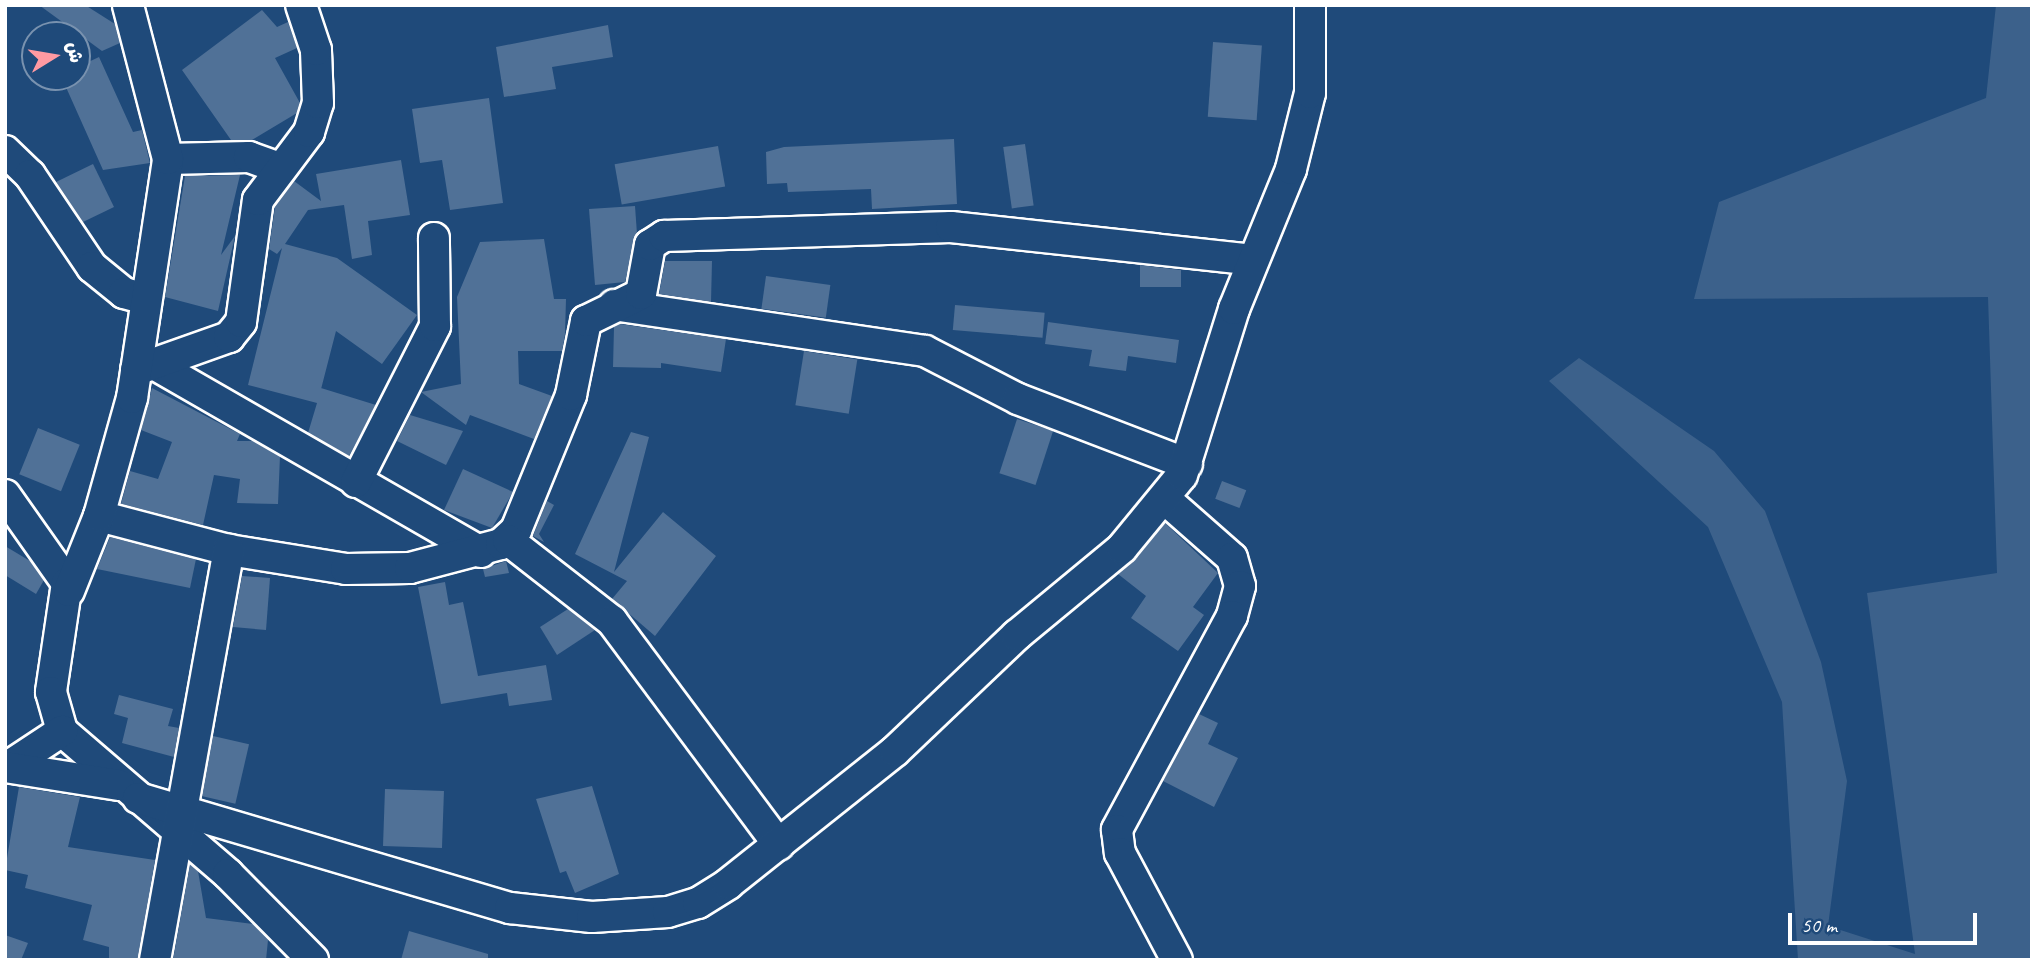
<!DOCTYPE html>
<html>
<head>
<meta charset="utf-8">
<style>
  body { margin:0 }
  #map { position:relative; width:2037px; height:965px; overflow:hidden; background:#1f4a7a; font-family:Caveat,"Playpen Sans Arabic",sans-serif }
  div>[style] { position:absolute }
  [style*='--x'] { left:calc(var(--x)*1px); top:calc(var(--y)*1px); width:calc(var(--w)*1px); rotate:calc(var(--a)*1deg) }
  .green>* { inset:0; background:#3c618b }
  .building>* { inset:0; background:#507197; transform-origin:0 0 }
  .roads { filter:drop-shadow(2px 0 #fff) drop-shadow(-2px 0 #fff) drop-shadow(0 2px #fff) drop-shadow(0 -2px #fff) }
  .minor>* { height:30px; margin:-15px; padding:0 15px; transform-origin:15px; border-radius:15px; background:#1f4a7a }
  span { translate:-50% -50%; white-space:nowrap; text-align:center; line-height:1.15; -webkit-text-stroke:5px #1f4a7a; paint-order:stroke }
  .frame { position:absolute; inset:0; border:7px solid #fff; pointer-events:none }
  .north { position:absolute; left:21px; top:21px; width:70px; height:70px; box-sizing:border-box; background:#1f4a7a; border:2px solid #7992af; border-radius:50%; rotate:79deg; font-size:19px; font-weight:700; line-height:28px; text-align:center; color:#fff }
  .north::after { content:''; display:block; margin:auto; width:24px; height:32px; background:#ff9aa2; clip-path:polygon(50% 0,100% 100%,50% 72%,0 100%) }
  .scale { position:absolute; left:1788px; top:913px; width:189px; height:32px; box-sizing:border-box; border:4px solid #fff; border-top:0; padding-left:9px; font-size:21px; line-height:24px; white-space:nowrap; color:#fff; -webkit-text-stroke:5px #1f4a7a; paint-order:stroke }
</style>
</head>
<body>
<div id="map">
  <div class="green">
    <div style="clip-path:polygon(1996px 5px,2032px 5px,2032px 960px,1798px 960px,1782px 702px,1708px 527px,1549px 381px,1579px 358px,1714px 451px,1765px 511px,1821px 662px,1847px 781px,1828px 926px,1915px 954px,1867px 593px,1997px 573px,1988px 297px,1694px 299px,1719px 202px,1986px 98px)"></div>
  </div>
  <div class="building">
    <div style="clip-path:polygon(39px 5px,85px 5px,115px 24px,120px 43px,102px 51px)"></div>
    <div style="clip-path:polygon(262px 10px,277px 27px,288px 22px,297px 48px,275px 58px,300px 103px,297px 113px,252px 140px,231px 140px,182px 70px)"></div>
    <div style="clip-path:polygon(608px 25px,613px 57px,552px 67px,556px 89px,504px 97px,496px 47px)"></div>
    <div style="left:1213px;top:42px;width:49px;height:75px;rotate:4deg"></div>
    <div style="clip-path:polygon(99px 57px,133px 132px,142px 130px,150px 163px,103px 170px,65px 85px,86px 74px,82px 65px)"></div>
    <div style="clip-path:polygon(489px 98px,503px 203px,450px 210px,442px 160px,420px 163px,412px 109px)"></div>
    <div style="clip-path:polygon(954px 139px,957px 204px,872px 209px,871px 189px,788px 192px,787px 183px,767px 184px,766px 152px,784px 147px)"></div>
    <div style="left:1025px;top:144px;width:62px;height:22px;rotate:82deg"></div>
    <div style="left:718px;top:146px;width:41px;height:105px;rotate:80deg"></div>
    <div style="clip-path:polygon(401px 160px,410px 215px,368px 221px,372px 255px,352px 259px,344px 205px,308px 210px,285px 244px,337px 258px,417px 315px,382px 364px,336px 331px,319px 397px,321px 388px,376px 405px,349px 456px,308px 433px,317px 403px,248px 385px,282px 248px,277px 254px,269px 249px,275px 207px,294px 181px,321px 201px,316px 174px)"></div>
    <div style="clip-path:polygon(93px 164px,114px 207px,83px 222px,56px 182px)"></div>
    <div style="clip-path:polygon(240px 175px,221px 255px,235px 236px,218px 311px,165px 297px,185px 176px)"></div>
    <div style="clip-path:polygon(635px 206px,637px 234px,625px 282px,595px 285px,589px 209px)"></div>
    <div style="clip-path:polygon(544px 239px,554px 299px,566px 299px,565px 334px,562px 351px,518px 351px,519px 384px,552px 396px,534px 439px,470px 415px,466px 425px,421px 392px,461px 384px,457px 297px,480px 242px)"></div>
    <div style="clip-path:polygon(665px 261px,712px 261px,711px 302px,659px 294px)"></div>
    <div style="clip-path:polygon(1140px 265px,1181px 270px,1181px 287px,1140px 287px)"></div>
    <div style="left:766px;top:276px;width:65px;height:33px;rotate:8deg"></div>
    <div style="left:955px;top:305px;width:90px;height:25px;rotate:5deg"></div>
    <div style="clip-path:polygon(1048px 322px,1179px 340px,1176px 363px,1128px 356px,1126px 371px,1089px 366px,1092px 350px,1045px 344px)"></div>
    <div style="clip-path:polygon(620px 324px,726px 339px,721px 372px,661px 363px,661px 368px,613px 367px,614px 327px)"></div>
    <div style="left:804px;top:351px;width:54px;height:55px;rotate:9deg"></div>
    <div style="clip-path:polygon(152px 388px,240px 434px,237px 441px,253px 441px,280px 456px,278px 504px,237px 503px,240px 479px,214px 475px,203px 525px,121px 504px,130px 471px,158px 479px,172px 442px,141px 430px)"></div>
    <div style="clip-path:polygon(410px 415px,463px 431px,446px 465px,397px 441px)"></div>
    <div style="left:1017px;top:419px;width:38px;height:57px;rotate:18deg"></div>
    <div style="left:38px;top:428px;width:45px;height:50px;rotate:22deg"></div>
    <div style="clip-path:polygon(631px 432px,649px 437px,614px 572px,663px 512px,716px 556px,655px 636px,612px 599px,627px 581px,575px 554px)"></div>
    <div style="clip-path:polygon(463px 469px,513px 492px,492px 528px,444px 510px)"></div>
    <div style="left:1222px;top:481px;width:26px;height:19px;rotate:21deg"></div>
    <div style="clip-path:polygon(547px 501px,554px 505px,539px 534px,544px 542px,533px 536px)"></div>
    <div style="clip-path:polygon(1165px 523px,1218px 573px,1193px 607px,1204px 615px,1178px 651px,1131px 618px,1146px 596px,1118px 574px)"></div>
    <div style="clip-path:polygon(110px 537px,196px 559px,190px 588px,97px 569px)"></div>
    <div style="clip-path:polygon(5px 546px,30px 561px,44px 580px,36px 594px,5px 575px)"></div>
    <div style="clip-path:polygon(506px 561px,509px 573px,485px 577px,483px 569px)"></div>
    <div style="clip-path:polygon(242px 576px,270px 578px,266px 630px,233px 627px)"></div>
    <div style="clip-path:polygon(445px 582px,449px 605px,463px 602px,478px 676px,546px 665px,552px 700px,509px 706px,507px 693px,441px 704px,418px 587px)"></div>
    <div style="clip-path:polygon(568px 609px,595px 630px,557px 655px,540px 627px)"></div>
    <div style="clip-path:polygon(119px 695px,173px 709px,168px 726px,179px 728px,174px 757px,122px 743px,128px 718px,114px 714px)"></div>
    <div style="clip-path:polygon(1199px 714px,1218px 723px,1208px 744px,1238px 758px,1214px 807px,1163px 781px)"></div>
    <div style="left:213px;top:736px;width:37px;height:61px;rotate:13deg"></div>
    <div style="clip-path:polygon(592px 786px,619px 874px,575px 893px,566px 871px,560px 873px,536px 799px)"></div>
    <div style="clip-path:polygon(19px 787px,80px 797px,68px 847px,155px 860px,138px 960px,109px 960px,109px 947px,83px 940px,92px 905px,25px 888px,28px 875px,5px 870px)"></div>
    <div style="left:385px;top:789px;width:59px;height:57px;rotate:2deg"></div>
    <div style="clip-path:polygon(190px 864px,198px 871px,206px 918px,253px 924px,268px 940px,266px 960px,173px 960px)"></div>
    <div style="clip-path:polygon(409px 931px,488px 954px,488px 960px,401px 960px)"></div>
    <div style="clip-path:polygon(5px 935px,28px 943px,21px 960px,5px 960px)"></div>
  </div>
  <div class="roads">
    <div class="minor">
      <div style="--x:5;--y:151;--w:35;--a:44"></div>
      <div style="--x:30;--y:175;--w:111;--a:56"></div>
      <div style="--x:92;--y:267;--w:41;--a:39.1"></div>
      <div style="--x:124;--y:293;--w:20;--a:15"></div>
      <div style="--x:168;--y:159;--w:81;--a:-1.4"></div>
      <div style="--x:249;--y:157;--w:32;--a:20"></div>
      <div style="--x:614;--y:305;--w:314;--a:8.4"></div>
      <div style="--x:925;--y:351;--w:105;--a:27.3"></div>
      <div style="--x:1018;--y:399;--w:181;--a:21"></div>
      <div style="--x:154;--y:364;--w:377;--a:29.9"></div>
      <div style="--x:136;--y:370;--w:99;--a:-19.5"></div>
      <div style="--x:229;--y:337;--w:19;--a:-51"></div>
      <div style="--x:241;--y:322;--w:123;--a:-82.1"></div>
      <div style="--x:258;--y:200;--w:85;--a:-53.1"></div>
      <div style="--x:309;--y:132;--w:30;--a:-73"></div>
      <div style="--x:318;--y:103;--w:53;--a:-92.2"></div>
      <div style="--x:316;--y:50;--w:47;--a:-108.4"></div>
      <div style="--x:356;--y:482;--w:175;--a:-63.1"></div>
      <div style="--x:435;--y:326;--w:88;--a:-90.7"></div>
      <div style="--x:5;--y:495;--w:108;--a:54.8"></div>
      <div style="--x:67;--y:583;--w:110;--a:98.4"></div>
      <div style="--x:51;--y:692;--w:41;--a:74.2"></div>
      <div style="--x:62;--y:731;--w:219;--a:40.7"></div>
      <div style="--x:228;--y:874;--w:121;--a:45.3"></div>
      <div style="--x:1165;--y:499;--w:89;--a:41.4"></div>
      <div style="--x:1232;--y:558;--w:29;--a:74"></div>
      <div style="--x:1240;--y:586;--w:31;--a:105"></div>
      <div style="--x:1232;--y:616;--w:243;--a:118.3"></div>
      <div style="--x:1117;--y:830;--w:23;--a:83"></div>
      <div style="--x:1120;--y:853;--w:121;--a:62"></div>
      <div style="--x:99;--y:516;--w:134;--a:14.7"></div>
      <div style="--x:229;--y:550;--w:119;--a:9.2"></div>
      <div style="--x:346;--y:569;--w:64;--a:-0.9"></div>
      <div style="--x:410;--y:568;--w:94;--a:-14.8"></div>
      <div style="--x:501;--y:544;--w:21;--a:-43"></div>
      <div style="--x:516;--y:530;--w:146;--a:-67.8"></div>
      <div style="--x:571;--y:395;--w:76;--a:-78.5"></div>
      <div style="--x:586;--y:321;--w:61;--a:-26.1"></div>
      <div style="--x:641;--y:294;--w:50;--a:-79.6"></div>
      <div style="--x:650;--y:245;--w:17;--a:-33"></div>
      <div style="--x:664;--y:236;--w:287;--a:-1.8"></div>
      <div style="--x:951;--y:227;--w:304;--a:6.2"></div>
      <div style="--x:508;--y:540;--w:132;--a:37.9"></div>
      <div style="--x:612;--y:621;--w:279;--a:53.3"></div>
      <div style="--x:69;--y:591;--w:81;--a:-68.2"></div>
      <div style="--x:99;--y:516;--w:123;--a:-74.4"></div>
      <div style="--x:132;--y:398;--w:242;--a:-81.4"></div>
      <div style="--x:168;--y:159;--w:159;--a:-104.6"></div>
      <div style="--x:9;--y:766;--w:64;--a:-33.4"></div>
      <div style="--x:5;--y:767;--w:115;--a:9"></div>
      <div style="--x:138;--y:798;--w:388;--a:16.5"></div>
      <div style="--x:510;--y:908;--w:82;--a:6.3"></div>
      <div style="--x:592;--y:917;--w:76;--a:-3.8"></div>
      <div style="--x:668;--y:912;--w:31;--a:-17"></div>
      <div style="--x:698;--y:903;--w:36;--a:-32"></div>
      <div style="--x:728;--y:884;--w:213;--a:-38.5"></div>
      <div style="--x:895;--y:751;--w:168;--a:-43.6"></div>
      <div style="--x:1017;--y:635;--w:136;--a:-39.6"></div>
      <div style="--x:1122;--y:548;--w:94;--a:-50.6"></div>
      <div style="--x:1182;--y:475;--w:174;--a:-72.6"></div>
      <div style="--x:1234;--y:309;--w:151;--a:-67.8"></div>
      <div style="--x:1291;--y:169;--w:78;--a:-76"></div>
      <div style="--x:1310;--y:93;--w:88;--a:-90"></div>
      <div style="--x:155;--y:960;--w:417;--a:-79.8"></div>
    </div>
  </div>
  <div class="frame"></div>
  <div class="north">ش</div>
  <div class="scale">50 m</div>
</div>
</body>
</html>
